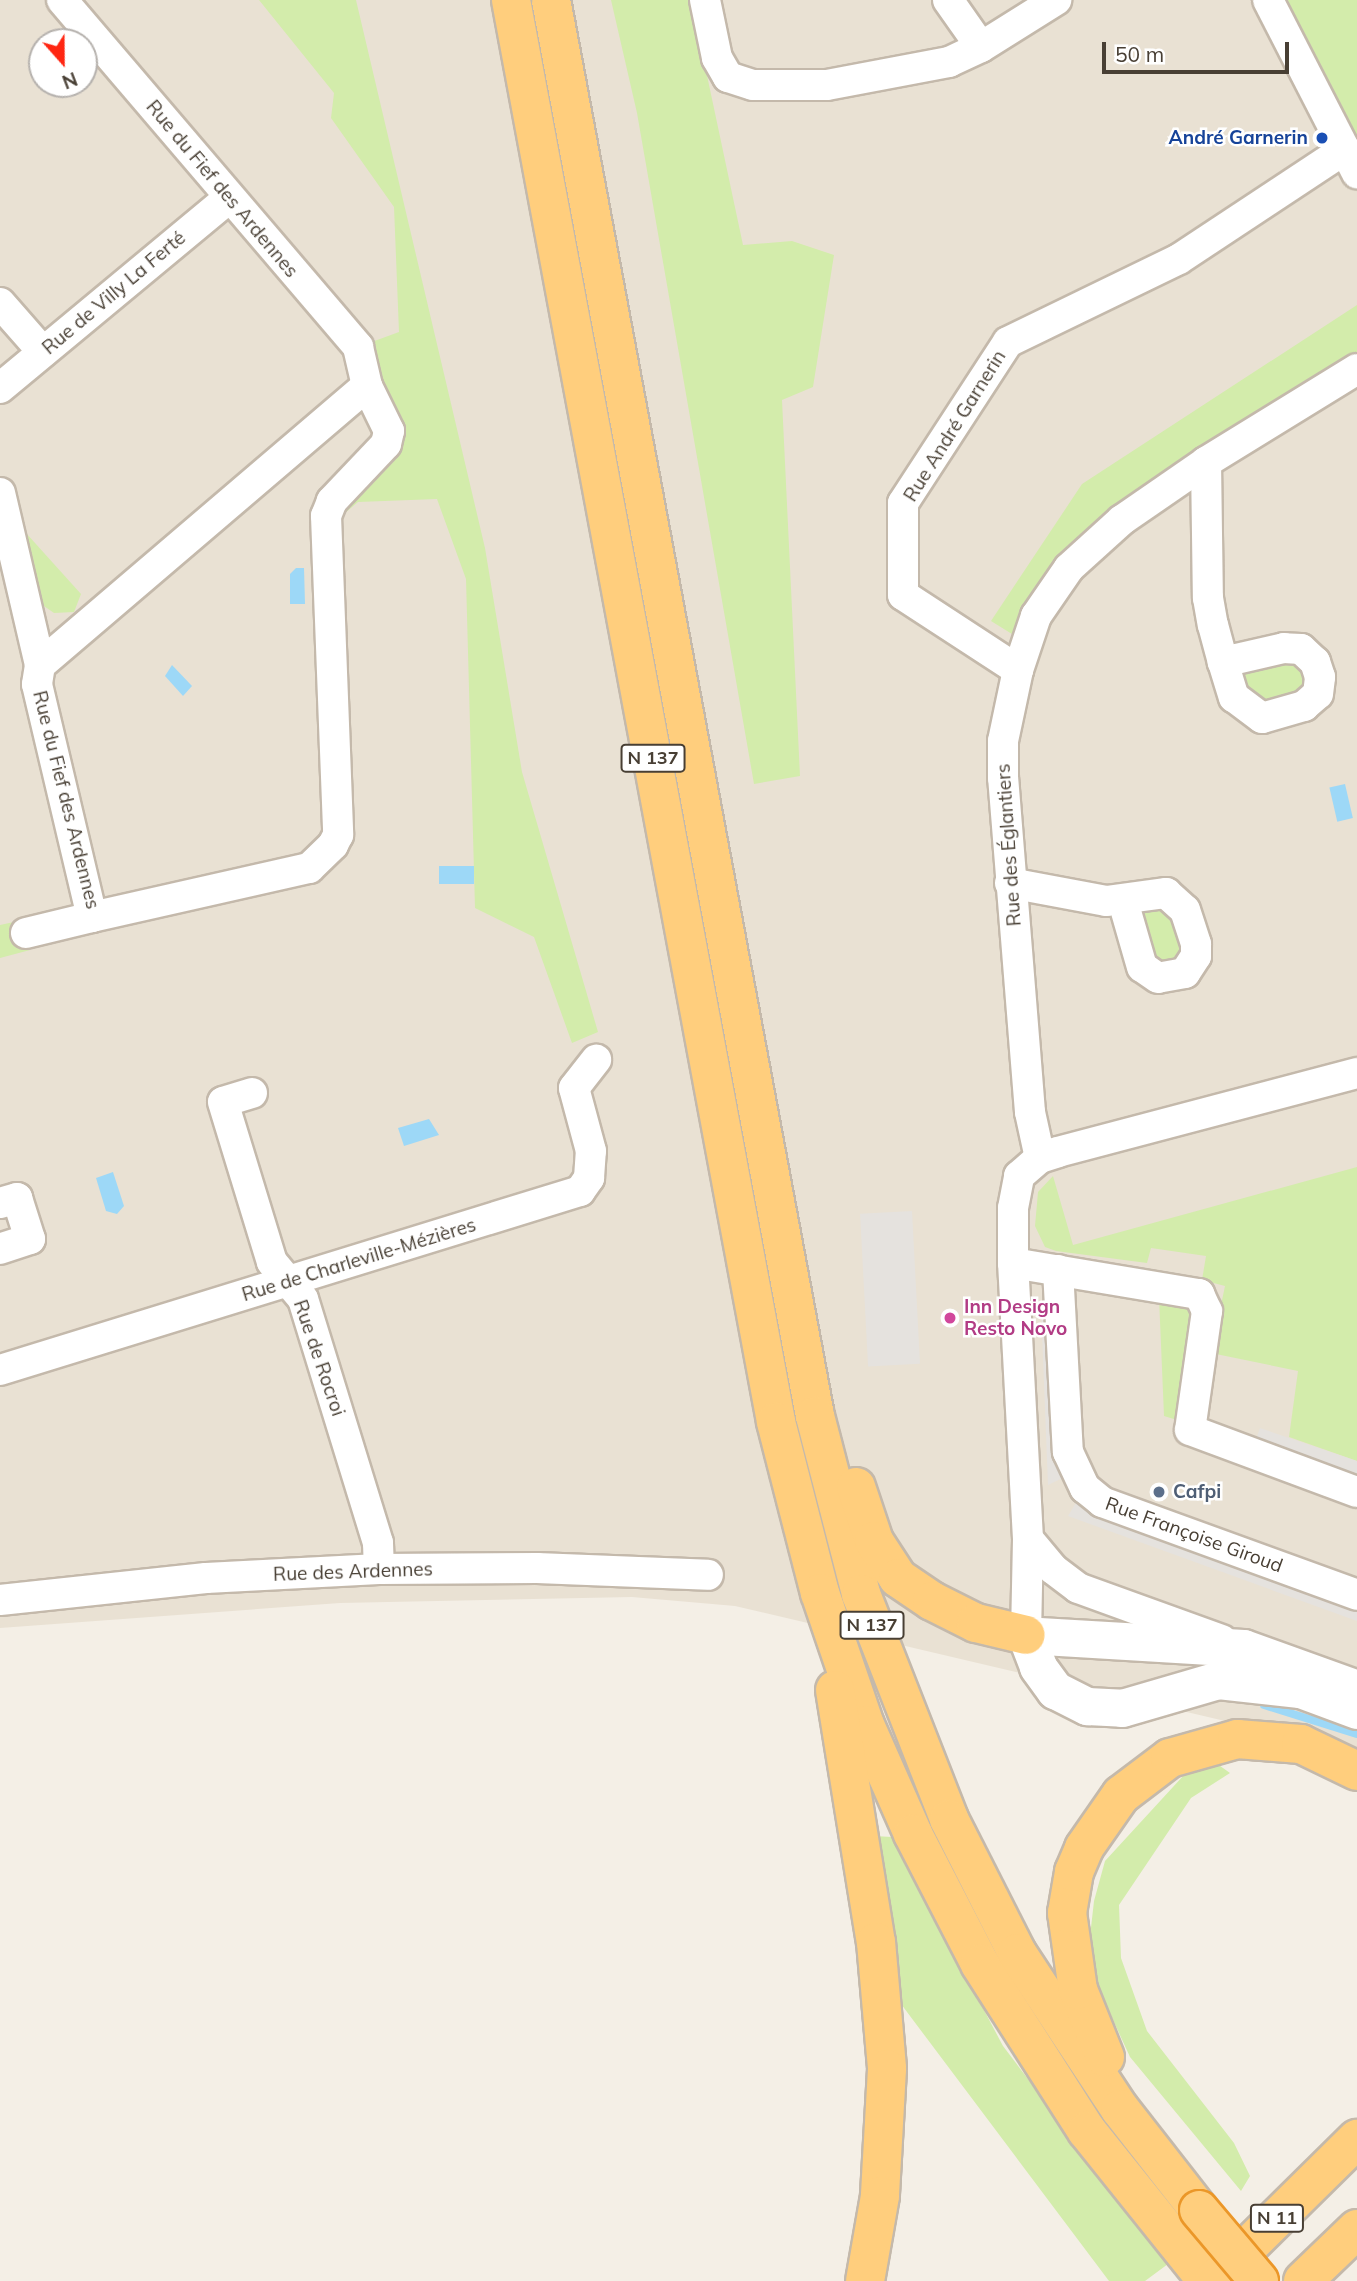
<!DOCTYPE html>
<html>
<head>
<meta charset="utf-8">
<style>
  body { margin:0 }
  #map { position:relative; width:1357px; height:2281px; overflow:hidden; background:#f4efe6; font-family:Mulish,sans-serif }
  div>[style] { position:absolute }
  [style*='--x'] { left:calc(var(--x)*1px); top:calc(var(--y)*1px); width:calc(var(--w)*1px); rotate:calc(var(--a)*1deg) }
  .residential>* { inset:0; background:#e9e1d3 }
  .green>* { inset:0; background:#d3ecab }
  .parking>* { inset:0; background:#e5e2de; transform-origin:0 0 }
  .water>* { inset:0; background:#9dd8f7; transform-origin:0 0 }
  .stream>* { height:8px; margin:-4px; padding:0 4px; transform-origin:4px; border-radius:4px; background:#9dd8f7 }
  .roads { filter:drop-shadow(2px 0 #c4b9ab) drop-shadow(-2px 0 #c4b9ab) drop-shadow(0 2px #c4b9ab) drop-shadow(0 -2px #c4b9ab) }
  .minor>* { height:30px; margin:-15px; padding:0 15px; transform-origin:15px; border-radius:15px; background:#fff }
  .tertiary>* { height:37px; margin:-18.5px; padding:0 18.5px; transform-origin:18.5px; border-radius:18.5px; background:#fff }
  .trunk>* { height:38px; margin:-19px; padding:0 19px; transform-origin:19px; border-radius:19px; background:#ffce7d }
  .bridges { filter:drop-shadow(2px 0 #eb9729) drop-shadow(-2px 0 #eb9729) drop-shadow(0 2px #eb9729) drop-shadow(0 -2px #eb9729) }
  .trunk-bridge>* { height:38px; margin:-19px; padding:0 19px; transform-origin:19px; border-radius:19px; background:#ffce7d }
  .dots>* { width:19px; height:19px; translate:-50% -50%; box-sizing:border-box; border:4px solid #fff; border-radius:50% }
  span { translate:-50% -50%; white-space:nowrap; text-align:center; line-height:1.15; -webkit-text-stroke:5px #fff; paint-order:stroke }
  .shield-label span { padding:2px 5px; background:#fff; border:2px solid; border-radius:5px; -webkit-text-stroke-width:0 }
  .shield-label { font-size:18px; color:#483f34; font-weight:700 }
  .transit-label { font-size:19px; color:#164399; font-weight:700 }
  .right { translate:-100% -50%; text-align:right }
  .street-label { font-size:19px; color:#483f34 }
  .hotel-label { font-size:19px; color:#b23c85; font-weight:700 }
  .left { translate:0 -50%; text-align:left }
  .service-label { font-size:19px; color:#4e5e75; font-weight:700 }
  .north { position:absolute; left:28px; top:28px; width:70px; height:70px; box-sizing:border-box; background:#fff; border:2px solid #b6b2ae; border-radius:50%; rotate:159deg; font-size:19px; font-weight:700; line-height:28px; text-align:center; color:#483f34 }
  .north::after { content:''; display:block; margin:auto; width:24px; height:32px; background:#ff2612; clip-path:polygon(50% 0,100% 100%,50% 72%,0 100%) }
  .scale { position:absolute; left:1102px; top:42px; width:187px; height:32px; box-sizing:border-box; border:4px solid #483f34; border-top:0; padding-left:9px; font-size:21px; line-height:24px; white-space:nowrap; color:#483f34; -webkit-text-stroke:5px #fff; paint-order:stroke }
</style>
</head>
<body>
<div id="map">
  <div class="residential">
    <div style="clip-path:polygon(evenodd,0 0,1357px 0,1357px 1752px,735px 1606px,632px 1597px,340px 1603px,0 1628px,0 0,42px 42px,84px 42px,84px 84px,42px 84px,42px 42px)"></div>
  </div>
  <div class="green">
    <div style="clip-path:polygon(259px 0,356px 0,485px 548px,522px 772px,598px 1032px,572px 1043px,534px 937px,475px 908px,466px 579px,437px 499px,358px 502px,325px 530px,387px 444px,358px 347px,399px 332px,394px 207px,331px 118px,334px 93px)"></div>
    <div style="clip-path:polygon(611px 0,691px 0,743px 245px,792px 241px,834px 255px,813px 387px,782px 400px,800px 776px,754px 784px,637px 113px)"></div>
    <div style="clip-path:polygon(1285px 0,1357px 0,1357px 143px)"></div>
    <div style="clip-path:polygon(1357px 305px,1357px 361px,1201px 453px,1020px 639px,991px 621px,1082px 484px)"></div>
    <div style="clip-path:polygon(26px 533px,81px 594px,74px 612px,54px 613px,41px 604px)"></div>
    <div style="clip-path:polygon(1291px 656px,1311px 680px,1293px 701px,1252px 703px,1241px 679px,1245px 672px)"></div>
    <div style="clip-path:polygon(1170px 903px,1187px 958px,1155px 968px,1139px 916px,1143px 907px)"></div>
    <div style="clip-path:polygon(23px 920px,30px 950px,0 958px,0 925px)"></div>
    <div style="clip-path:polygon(1357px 1167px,1357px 1461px,1289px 1437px,1298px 1371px,1211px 1353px,1225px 1286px,1202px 1280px,1206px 1256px,1151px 1248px,1147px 1263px,1056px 1251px,1045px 1247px,1035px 1226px,1038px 1192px,1053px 1176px,1073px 1245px)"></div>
    <div style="clip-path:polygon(1159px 1297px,1193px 1306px,1177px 1420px,1164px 1416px)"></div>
    <div style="clip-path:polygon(1216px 1763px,1230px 1773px,1191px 1798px,1119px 1905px,1121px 1958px,1147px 2031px,1234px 2143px,1250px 2176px,1241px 2191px,1130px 2057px,1087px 1963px,1094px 1901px,1105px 1861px,1184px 1775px)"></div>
    <div style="clip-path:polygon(874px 1836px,892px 1837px,1003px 2046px,1168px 2264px,1145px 2281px,1109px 2281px,901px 2004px)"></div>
  </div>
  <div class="parking">
    <div style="left:912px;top:1211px;width:153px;height:52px;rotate:87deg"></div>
    <div style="clip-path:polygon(1059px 1305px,1075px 1472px,1048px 1485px,1041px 1307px)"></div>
    <div style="clip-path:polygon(1260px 1428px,1357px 1461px,1357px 1492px,1251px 1453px)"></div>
    <div style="clip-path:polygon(1085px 1488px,1357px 1595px,1357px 1621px,1068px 1516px)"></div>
  </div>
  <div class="water">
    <div style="clip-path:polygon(296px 568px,304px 568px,305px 604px,290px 604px,290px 574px)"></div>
    <div style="clip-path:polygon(172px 665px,192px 686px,183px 696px,165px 676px)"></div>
    <div style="left:1345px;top:784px;width:35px;height:16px;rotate:77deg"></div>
    <div style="left:439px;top:866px;width:35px;height:18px"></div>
    <div style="clip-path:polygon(429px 1119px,439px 1135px,404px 1146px,398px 1128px)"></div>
    <div style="clip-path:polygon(113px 1172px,124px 1206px,117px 1214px,106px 1211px,96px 1178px)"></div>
  </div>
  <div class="stream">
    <div style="--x:1264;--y:1705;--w:97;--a:17.3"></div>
  </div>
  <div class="roads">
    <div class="minor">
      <div style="--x:62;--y:0;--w:456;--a:49.5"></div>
      <div style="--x:358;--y:347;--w:40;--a:77"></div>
      <div style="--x:367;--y:386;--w:50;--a:63.9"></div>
      <div style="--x:389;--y:431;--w:13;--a:103"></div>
      <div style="--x:386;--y:444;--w:79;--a:133.5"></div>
      <div style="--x:332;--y:501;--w:16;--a:112"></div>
      <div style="--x:326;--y:516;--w:319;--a:87.8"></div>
      <div style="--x:338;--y:835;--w:11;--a:117"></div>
      <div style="--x:333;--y:845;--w:33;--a:136"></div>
      <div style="--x:309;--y:868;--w:222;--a:167.3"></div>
      <div style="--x:92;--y:917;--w:239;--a:-103.3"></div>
      <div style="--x:37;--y:684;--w:19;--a:-81"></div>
      <div style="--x:40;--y:665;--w:430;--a:-40.5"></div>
      <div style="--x:705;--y:0;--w:59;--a:78.3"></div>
      <div style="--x:717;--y:58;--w:22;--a:60"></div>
      <div style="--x:728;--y:77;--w:26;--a:18"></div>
      <div style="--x:753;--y:85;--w:74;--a:0"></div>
      <div style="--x:827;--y:85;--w:124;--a:-10.7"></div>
      <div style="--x:949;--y:62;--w:35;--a:-25"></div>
      <div style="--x:981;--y:47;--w:89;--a:-32.1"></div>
      <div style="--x:948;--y:0;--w:57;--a:54.9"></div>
      <div style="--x:1268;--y:0;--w:195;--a:62.8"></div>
      <div style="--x:0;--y:303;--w:65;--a:48.7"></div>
      <div style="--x:0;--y:388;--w:298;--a:-39.7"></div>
      <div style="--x:1206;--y:462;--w:136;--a:89.2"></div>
      <div style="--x:1208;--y:598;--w:27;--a:80"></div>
      <div style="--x:1213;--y:625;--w:38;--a:75"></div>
      <div style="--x:1223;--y:662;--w:37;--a:73"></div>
      <div style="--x:1234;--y:697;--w:35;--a:37"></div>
      <div style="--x:1262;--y:718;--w:44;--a:-15.9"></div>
      <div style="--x:1304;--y:706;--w:18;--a:-41"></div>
      <div style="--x:1318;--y:694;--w:17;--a:-83"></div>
      <div style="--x:1320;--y:677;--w:16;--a:-108"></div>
      <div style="--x:1315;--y:662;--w:19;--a:-137"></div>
      <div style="--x:1301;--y:649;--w:17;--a:-177"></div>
      <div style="--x:1284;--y:648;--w:63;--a:167.1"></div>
      <div style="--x:0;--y:493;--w:177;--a:76.9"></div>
      <div style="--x:1018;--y:670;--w:137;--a:-146.9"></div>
      <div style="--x:903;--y:595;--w:92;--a:-90"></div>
      <div style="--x:903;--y:503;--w:192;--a:-56.9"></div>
      <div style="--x:1008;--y:342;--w:190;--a:-25.9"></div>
      <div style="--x:1179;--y:259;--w:199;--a:-33.5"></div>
      <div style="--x:1010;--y:883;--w:98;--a:10.6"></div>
      <div style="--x:1106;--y:901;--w:61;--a:-7.6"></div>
      <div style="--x:1166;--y:893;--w:25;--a:42"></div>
      <div style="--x:1185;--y:910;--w:36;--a:72"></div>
      <div style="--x:1196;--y:944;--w:12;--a:90"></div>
      <div style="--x:1196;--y:956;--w:20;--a:123"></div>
      <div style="--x:1185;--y:973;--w:27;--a:170"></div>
      <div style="--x:1158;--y:978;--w:19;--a:-145"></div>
      <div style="--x:1142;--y:967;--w:69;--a:-106.1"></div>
      <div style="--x:26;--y:933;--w:68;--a:-13.6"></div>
      <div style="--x:252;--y:1093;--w:30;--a:163"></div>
      <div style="--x:223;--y:1102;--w:167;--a:73"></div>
      <div style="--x:272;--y:1262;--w:48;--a:50"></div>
      <div style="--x:303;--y:1299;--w:255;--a:72.9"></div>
      <div style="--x:378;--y:1543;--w:26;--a:88"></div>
      <div style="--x:1040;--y:1158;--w:47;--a:-102.3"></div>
      <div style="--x:1030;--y:1112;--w:335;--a:-94.6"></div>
      <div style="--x:1003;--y:778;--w:37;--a:-90"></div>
      <div style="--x:1003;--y:741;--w:73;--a:-78.1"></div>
      <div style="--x:1018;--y:670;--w:57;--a:-71.6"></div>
      <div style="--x:1036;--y:616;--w:58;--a:-55.5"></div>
      <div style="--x:1069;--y:568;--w:72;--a:-42.2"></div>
      <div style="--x:1122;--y:520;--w:102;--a:-34.6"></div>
      <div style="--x:1206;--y:462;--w:177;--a:-31.6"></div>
      <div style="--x:0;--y:1203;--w:18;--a:-16"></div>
      <div style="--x:17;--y:1198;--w:43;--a:72.4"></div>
      <div style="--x:30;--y:1239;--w:32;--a:162"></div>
      <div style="--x:1013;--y:1263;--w:189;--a:9.5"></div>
      <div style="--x:1199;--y:1294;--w:19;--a:65"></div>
      <div style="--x:1207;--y:1311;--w:120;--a:98.1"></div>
      <div style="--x:1190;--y:1430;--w:178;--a:20.4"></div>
      <div style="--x:1058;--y:1270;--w:182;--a:86.9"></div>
      <div style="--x:1068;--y:1452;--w:40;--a:65"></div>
      <div style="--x:1085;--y:1488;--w:22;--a:39"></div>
      <div style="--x:1102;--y:1502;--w:271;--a:20"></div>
      <div style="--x:0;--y:1370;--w:607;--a:-17.15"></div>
      <div style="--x:580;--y:1191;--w:16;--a:-55"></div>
      <div style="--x:589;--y:1178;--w:27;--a:-86"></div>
      <div style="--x:591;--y:1151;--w:65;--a:-105.1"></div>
      <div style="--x:574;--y:1088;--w:36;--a:-52"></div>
      <div style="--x:1028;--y:1539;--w:39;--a:50"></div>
      <div style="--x:1053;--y:1569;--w:31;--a:37"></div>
      <div style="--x:1078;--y:1588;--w:153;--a:19.9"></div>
      <div style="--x:0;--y:1600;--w:207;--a:-6.1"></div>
      <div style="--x:206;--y:1578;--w:173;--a:-3"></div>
      <div style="--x:379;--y:1569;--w:158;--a:-0.4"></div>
      <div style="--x:537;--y:1568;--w:171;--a:2.3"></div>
      <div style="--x:1026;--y:1635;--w:96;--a:-88.8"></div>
      <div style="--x:1028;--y:1539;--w:276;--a:-93.1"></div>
      <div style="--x:1013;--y:1263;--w:55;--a:-90"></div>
      <div style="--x:1013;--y:1208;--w:33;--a:-79"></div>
      <div style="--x:1019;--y:1176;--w:28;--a:-41"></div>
      <div style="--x:1040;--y:1158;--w:19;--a:-18"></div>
      <div style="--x:1058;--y:1152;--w:309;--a:-14.8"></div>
    </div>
    <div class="tertiary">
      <div style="--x:1357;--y:1689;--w:121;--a:-160.2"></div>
      <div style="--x:1243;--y:1648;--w:217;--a:-176.6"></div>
      <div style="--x:1026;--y:1635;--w:34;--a:69"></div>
      <div style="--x:1038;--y:1667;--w:29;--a:54"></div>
      <div style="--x:1055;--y:1690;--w:36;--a:27"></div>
      <div style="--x:1087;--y:1706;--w:35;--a:3"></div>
      <div style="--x:1122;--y:1708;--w:100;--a:-16.3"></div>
      <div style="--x:1218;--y:1680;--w:82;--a:6.3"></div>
      <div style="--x:1300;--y:1689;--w:61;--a:20.2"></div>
    </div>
    <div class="trunk">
      <div style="--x:511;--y:0;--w:1446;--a:79.44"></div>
      <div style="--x:776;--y:1422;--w:177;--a:75.6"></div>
      <div style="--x:820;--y:1593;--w:139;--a:71.2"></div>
      <div style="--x:865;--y:1725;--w:119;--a:66.2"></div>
      <div style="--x:913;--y:1834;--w:146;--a:62.7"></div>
      <div style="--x:980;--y:1964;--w:198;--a:57.4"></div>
      <div style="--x:1087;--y:2131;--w:192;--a:51.3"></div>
      <div style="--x:551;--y:0;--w:1440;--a:79.44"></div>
      <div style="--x:815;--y:1416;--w:184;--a:75.5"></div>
      <div style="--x:861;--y:1594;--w:242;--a:68.6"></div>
      <div style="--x:949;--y:1819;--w:150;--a:63.1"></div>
      <div style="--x:1017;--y:1953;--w:187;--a:56.6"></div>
      <div style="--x:1120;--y:2109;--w:128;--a:52"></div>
      <div style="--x:856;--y:1487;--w:57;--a:71.6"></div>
      <div style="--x:874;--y:1541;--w:44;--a:57"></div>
      <div style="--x:898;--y:1578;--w:41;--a:34.1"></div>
      <div style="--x:932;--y:1601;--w:49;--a:26.6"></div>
      <div style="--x:976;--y:1623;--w:51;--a:13.5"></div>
      <div style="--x:835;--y:1690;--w:255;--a:80.8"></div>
      <div style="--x:876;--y:1942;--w:127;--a:85"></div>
      <div style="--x:887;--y:2069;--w:127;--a:93.2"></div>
      <div style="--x:880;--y:2196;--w:86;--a:100"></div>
      <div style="--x:1105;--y:2057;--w:72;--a:-111.9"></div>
      <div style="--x:1078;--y:1990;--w:78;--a:-98.1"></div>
      <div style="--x:1067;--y:1913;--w:42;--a:-80.3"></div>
      <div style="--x:1074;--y:1872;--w:26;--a:-67"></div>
      <div style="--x:1084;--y:1848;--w:65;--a:-55.1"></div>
      <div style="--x:1121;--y:1795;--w:61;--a:-37.1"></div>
      <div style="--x:1170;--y:1758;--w:70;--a:-15.8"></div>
      <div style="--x:1237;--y:1739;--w:64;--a:4.5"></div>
      <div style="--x:1301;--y:1744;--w:62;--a:25.7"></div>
      <div style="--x:1214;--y:2280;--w:201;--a:-44.6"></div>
      <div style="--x:1303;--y:2281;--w:75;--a:-43.9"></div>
    </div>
  </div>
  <div class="bridges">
    <div class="trunk-bridge">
      <div style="--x:1199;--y:2210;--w:93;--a:49.8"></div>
    </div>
  </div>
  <div class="dots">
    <div style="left:1322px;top:138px;background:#1a4fb4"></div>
    <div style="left:950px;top:1318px;background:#d1479c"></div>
    <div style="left:1159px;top:1492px;background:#5c6f8a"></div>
  </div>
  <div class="shield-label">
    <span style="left:653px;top:758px">N 137</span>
    <span style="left:872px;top:1625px">N 137</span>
    <span style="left:1277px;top:2218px">N 11</span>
  </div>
  <div class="transit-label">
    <span class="right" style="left:1308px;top:138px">André Garnerin</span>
  </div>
  <div class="street-label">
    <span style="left:222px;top:189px;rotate:50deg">Rue du Fief des Ardennes</span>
    <span style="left:114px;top:293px;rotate:-40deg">Rue de Villy La Ferté</span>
    <span style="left:955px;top:426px;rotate:-58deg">Rue André Garnerin</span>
    <span style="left:66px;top:800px;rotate:76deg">Rue du Fief des Ardennes</span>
    <span style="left:1009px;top:845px;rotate:-94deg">Rue des Églantiers</span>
    <span style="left:359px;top:1260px;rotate:-17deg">Rue de Charleville-Mézières</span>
    <span style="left:319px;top:1358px;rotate:71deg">Rue de Rocroi</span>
    <span style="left:1194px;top:1535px;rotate:20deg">Rue Françoise Giroud</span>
    <span style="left:353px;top:1572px;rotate:-2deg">Rue des Ardennes</span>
  </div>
  <div class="hotel-label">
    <span class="left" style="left:964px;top:1318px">Inn Design<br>Resto Novo</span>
  </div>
  <div class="service-label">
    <span class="left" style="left:1173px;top:1492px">Cafpi</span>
  </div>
  <div class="north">N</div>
  <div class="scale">50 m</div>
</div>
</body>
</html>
